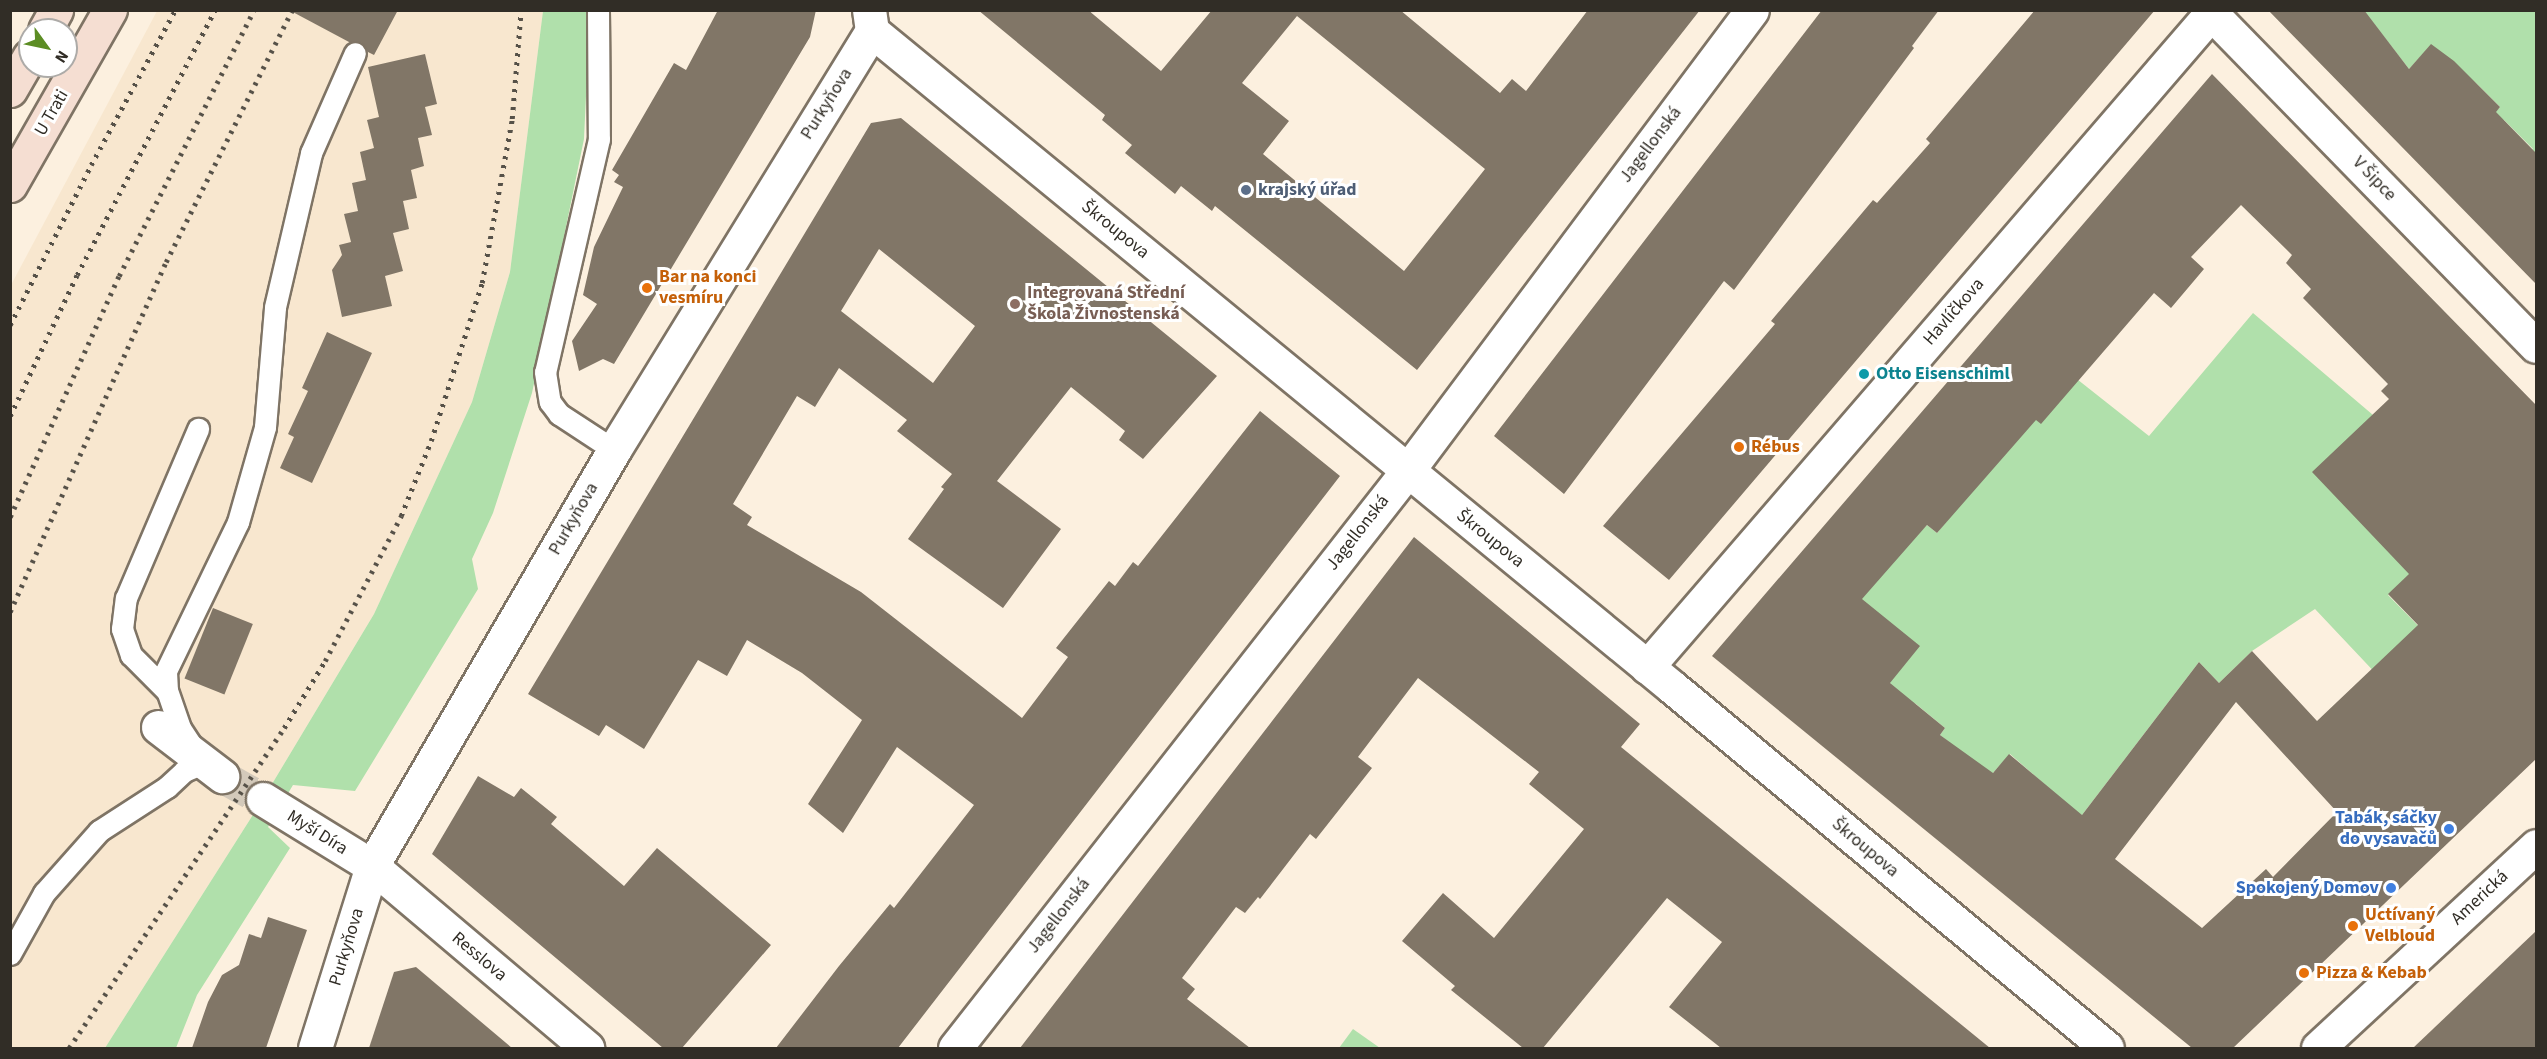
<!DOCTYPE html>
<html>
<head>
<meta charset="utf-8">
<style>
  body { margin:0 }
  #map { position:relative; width:2547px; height:1059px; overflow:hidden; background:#fcf0df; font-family:"Source Sans 3",sans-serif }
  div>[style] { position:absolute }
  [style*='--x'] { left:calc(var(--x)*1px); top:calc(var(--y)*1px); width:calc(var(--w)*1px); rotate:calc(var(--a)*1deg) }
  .built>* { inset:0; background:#f8e7cf }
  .green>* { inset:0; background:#b0e0ab }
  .building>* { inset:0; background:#817667; transform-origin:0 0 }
  .street-tunnel>* { height:33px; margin-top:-16.5px; transform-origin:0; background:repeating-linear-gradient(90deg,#d3c9ba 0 33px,transparent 0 49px) }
  .roads { filter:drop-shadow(2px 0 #7f7465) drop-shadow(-2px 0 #7f7465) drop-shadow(0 2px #7f7465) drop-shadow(0 -2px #7f7465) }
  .lane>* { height:21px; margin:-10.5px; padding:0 10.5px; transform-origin:10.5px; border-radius:10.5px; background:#fff }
  .street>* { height:33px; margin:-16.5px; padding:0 16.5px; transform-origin:16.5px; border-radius:16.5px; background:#fff }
  .secondary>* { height:33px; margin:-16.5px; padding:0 16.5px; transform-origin:16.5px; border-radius:16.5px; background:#f5ded2 }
  .rail>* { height:4.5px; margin-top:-2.25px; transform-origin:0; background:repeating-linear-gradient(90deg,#565148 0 3px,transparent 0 9px) }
  .dots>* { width:16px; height:16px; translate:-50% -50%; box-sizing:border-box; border:3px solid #fff; border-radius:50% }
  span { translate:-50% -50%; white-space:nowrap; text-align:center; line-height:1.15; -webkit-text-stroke:6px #fff; paint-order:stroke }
  .street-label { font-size:18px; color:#312d26 }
  .service-label { font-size:18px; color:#4e5e75; font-weight:700 }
  .left { translate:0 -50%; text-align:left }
  .food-label { font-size:18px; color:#c56008; font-weight:700 }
  .education-label { font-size:18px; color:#785e54; font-weight:700 }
  .culture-label { font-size:18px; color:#0d838f; font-weight:700 }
  .shop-label { font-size:18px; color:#366cbe; font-weight:700 }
  .right { translate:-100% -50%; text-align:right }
  .frame { position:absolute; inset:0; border:12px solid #312d26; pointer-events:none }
  .north { position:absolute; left:18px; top:18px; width:60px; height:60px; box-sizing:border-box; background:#fff; border:2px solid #adaba8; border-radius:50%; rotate:123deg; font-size:16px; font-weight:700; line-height:24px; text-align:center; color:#312d26 }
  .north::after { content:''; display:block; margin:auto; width:21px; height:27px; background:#5c8d24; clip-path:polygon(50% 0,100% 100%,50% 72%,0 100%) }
</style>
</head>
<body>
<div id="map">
  <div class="built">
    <div style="clip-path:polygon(157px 11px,543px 11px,510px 272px,472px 402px,374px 614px,263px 799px,105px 1048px,11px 1048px,11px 285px)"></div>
  </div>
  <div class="green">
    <div style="clip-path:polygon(543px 11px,590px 11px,584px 139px,532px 393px,493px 513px,472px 559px,478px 589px,355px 791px,293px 785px,268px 827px,290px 848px,197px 995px,176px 1048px,105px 1048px,263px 799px,374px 614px,472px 402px,510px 272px)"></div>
    <div style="clip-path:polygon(2364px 11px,2536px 11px,2536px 165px,2527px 155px,2533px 149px,2504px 120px,2491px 116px,2500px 107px,2477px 84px,2431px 45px,2409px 69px)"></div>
    <div style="clip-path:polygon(2253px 313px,2373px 415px,2411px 573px,2388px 595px,2443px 651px,2414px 714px,2315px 609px,2252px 651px,2219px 683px,2199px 662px,2082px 815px,2033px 810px,2050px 789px,2010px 754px,1991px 775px,1940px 735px,1945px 728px,1916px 704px,1892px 694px,1890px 682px,1853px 597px,1927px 525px,1937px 533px,2068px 372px,2149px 436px)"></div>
    <div style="clip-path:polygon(1353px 1029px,1380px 1048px,1339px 1048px)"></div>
  </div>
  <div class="building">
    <div style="clip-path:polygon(289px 10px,398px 10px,374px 55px,368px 52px,361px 42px,349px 42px)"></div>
    <div style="clip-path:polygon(718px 10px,816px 10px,810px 37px,614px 364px,603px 359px,579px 371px,572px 341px,597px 304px,583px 295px,594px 247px,623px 187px,614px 182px,619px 175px,612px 170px,674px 63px,686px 70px)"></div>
    <div style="clip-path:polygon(evenodd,978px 10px,1088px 10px,1161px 71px,1212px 10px,1400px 10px,1500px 93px,1512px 79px,1526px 91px,1588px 10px,1700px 10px,1417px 370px,1215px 206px,1212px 211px,1181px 186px,1175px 194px,1125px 153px,1132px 145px,1102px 120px,1105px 115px,978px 10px,1297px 16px,1485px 169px,1404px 271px,1263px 154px,1289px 121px,1242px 83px,1297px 16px)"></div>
    <div style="clip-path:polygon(1822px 10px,1939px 10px,1912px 46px,1914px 48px,1734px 290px,1724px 281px,1564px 494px,1494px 436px)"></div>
    <div style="clip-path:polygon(2035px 10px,2155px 10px,1669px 580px,1603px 526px,1775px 324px,1771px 321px,1873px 200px,1877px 203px,1930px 143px,1926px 139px)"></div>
    <div style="clip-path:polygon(2268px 10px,2364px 10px,2409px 69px,2431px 44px,2454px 61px,2500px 107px,2496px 112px,2536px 153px,2536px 284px)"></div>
    <div style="clip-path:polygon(425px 54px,437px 104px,425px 107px,432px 135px,418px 138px,424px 166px,411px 170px,417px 198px,403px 201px,409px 229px,393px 233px,403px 271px,385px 276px,392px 306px,342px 317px,332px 270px,342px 255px,339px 245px,351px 242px,344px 214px,358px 211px,352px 183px,366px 180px,360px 152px,374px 148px,367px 120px,379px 117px,368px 67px)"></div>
    <div style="clip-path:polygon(evenodd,2212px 74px,2536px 405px,2536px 759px,2233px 1048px,2192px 1048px,1712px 656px,2212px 74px,2241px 205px,2292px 255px,2286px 263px,2311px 289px,2303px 298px,2388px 384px,2381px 391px,2389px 399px,2312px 472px,2409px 574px,2388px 594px,2418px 625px,2317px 721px,2252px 651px,2219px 683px,2199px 662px,2082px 815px,2009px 754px,1993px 773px,1940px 735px,1945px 728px,1890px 683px,1920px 646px,1862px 599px,1927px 525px,1937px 533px,2036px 420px,2041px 424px,2154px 293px,2171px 308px,2204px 269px,2191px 257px,2241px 205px,2212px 74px,2236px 702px,2337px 812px,2273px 877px,2266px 869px,2202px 928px,2115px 859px,2236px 702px)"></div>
    <div style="clip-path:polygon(evenodd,901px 118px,1217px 376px,1143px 459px,1119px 440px,1125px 431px,1071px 387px,997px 481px,1061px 529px,1003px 608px,908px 539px,944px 489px,941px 487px,952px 474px,897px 431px,907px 420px,839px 368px,815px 407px,797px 396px,733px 504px,752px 517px,747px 525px,861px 592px,1022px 718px,1068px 657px,1056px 648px,1109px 581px,1115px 586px,1133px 562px,1138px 566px,1260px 411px,1340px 476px,898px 1048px,776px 1048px,839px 966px,890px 904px,894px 908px,974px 805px,897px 747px,843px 833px,808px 804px,862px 720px,802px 673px,747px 640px,727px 676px,698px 660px,644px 749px,606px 725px,599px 736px,528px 694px,871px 123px,901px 118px,879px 249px,975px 326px,933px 383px,841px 311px,879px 249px)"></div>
    <div style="clip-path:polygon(327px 332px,372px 353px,312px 483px,280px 468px,294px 437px,288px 434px,308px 391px,302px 388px)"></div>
    <div style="clip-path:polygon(1414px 537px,1640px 724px,1621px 747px,1990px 1048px,1721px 1048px,1669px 1007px,1722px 942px,1667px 898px,1543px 1048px,1523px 1048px,1451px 990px,1455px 986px,1402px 941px,1443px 893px,1494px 938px,1584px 829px,1529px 784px,1539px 772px,1418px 678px,1358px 757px,1372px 768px,1316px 839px,1310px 834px,1260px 899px,1258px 897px,1245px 913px,1236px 907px,1182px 978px,1195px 989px,1187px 999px,1250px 1048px,1020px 1048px)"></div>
    <div style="left:213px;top:608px;width:43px;height:76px;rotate:22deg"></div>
    <div style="clip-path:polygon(478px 776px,514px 797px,521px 788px,557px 817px,551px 824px,624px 886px,657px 848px,771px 945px,682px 1048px,663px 1048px,432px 854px)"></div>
    <div style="clip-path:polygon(268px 917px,307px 930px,266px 1048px,192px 1048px,208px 1002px,222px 975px,239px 965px,249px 934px,261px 938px)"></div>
    <div style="clip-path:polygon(2536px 931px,2536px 1048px,2413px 1048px)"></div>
    <div style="clip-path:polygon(416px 967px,512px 1048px,369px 1048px,394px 972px)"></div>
  </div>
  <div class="street-tunnel">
    <div style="--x:222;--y:776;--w:47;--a:29.3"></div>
  </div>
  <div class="roads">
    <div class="lane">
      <div style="--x:598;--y:10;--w:129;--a:89.6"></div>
      <div style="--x:599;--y:139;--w:239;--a:103"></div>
      <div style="--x:545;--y:372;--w:30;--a:81"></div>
      <div style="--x:550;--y:402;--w:15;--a:53"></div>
      <div style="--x:559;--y:414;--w:66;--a:33.2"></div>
      <div style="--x:167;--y:691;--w:51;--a:-135"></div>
      <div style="--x:131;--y:655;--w:28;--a:-109"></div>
      <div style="--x:122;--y:629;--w:31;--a:-83"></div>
      <div style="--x:126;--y:598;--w:184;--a:-66.9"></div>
      <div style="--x:10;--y:954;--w:70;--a:-60.9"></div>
      <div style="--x:44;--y:893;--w:83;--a:-48.4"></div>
      <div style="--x:99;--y:831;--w:81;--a:-32.9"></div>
      <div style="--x:167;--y:787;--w:23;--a:-43"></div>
      <div style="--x:184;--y:771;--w:21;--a:-23"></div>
      <div style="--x:203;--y:763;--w:42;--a:-123.3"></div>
      <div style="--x:180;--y:728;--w:39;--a:-109"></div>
      <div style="--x:167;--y:691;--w:20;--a:-93"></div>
      <div style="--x:166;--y:671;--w:165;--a:-64.2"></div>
      <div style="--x:238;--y:522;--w:99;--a:-74.1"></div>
      <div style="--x:265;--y:427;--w:120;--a:-85.2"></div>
      <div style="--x:275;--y:307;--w:158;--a:-76.8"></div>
      <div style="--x:311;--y:153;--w:109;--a:-66.3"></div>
    </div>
    <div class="street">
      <div style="--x:2211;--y:13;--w:465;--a:45.7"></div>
      <div style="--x:872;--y:31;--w:1035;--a:39.35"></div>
      <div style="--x:1672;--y:687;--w:565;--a:39.69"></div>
      <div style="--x:1647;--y:667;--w:868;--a:-49.21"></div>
      <div style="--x:158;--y:727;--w:81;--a:37.4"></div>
      <div style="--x:263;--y:799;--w:128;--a:31.6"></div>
      <div style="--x:372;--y:866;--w:282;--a:40.2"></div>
      <div style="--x:315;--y:1048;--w:191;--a:-72.6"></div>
      <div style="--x:372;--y:866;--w:481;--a:-59.8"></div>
      <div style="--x:614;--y:450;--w:492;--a:-58.4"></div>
      <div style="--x:872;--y:31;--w:21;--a:-98"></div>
      <div style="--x:955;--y:1048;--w:734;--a:-51.91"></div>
      <div style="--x:1408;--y:470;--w:574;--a:-53.21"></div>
      <div style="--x:2318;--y:1048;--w:297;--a:-42.8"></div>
    </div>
    <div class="secondary">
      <div style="--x:45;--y:30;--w:23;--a:-61"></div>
      <div style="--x:10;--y:90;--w:39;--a:-60"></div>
      <div style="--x:10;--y:185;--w:202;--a:-60.3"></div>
    </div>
  </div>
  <div class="rail">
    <div style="--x:10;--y:325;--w:179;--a:-63.1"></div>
    <div style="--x:91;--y:165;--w:176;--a:-61.5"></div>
    <div style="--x:10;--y:416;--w:156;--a:-64.6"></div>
    <div style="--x:77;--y:275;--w:299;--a:-62.5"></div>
    <div style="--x:10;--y:517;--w:265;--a:-65.7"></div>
    <div style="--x:119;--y:276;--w:298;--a:-63.1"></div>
    <div style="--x:10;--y:612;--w:383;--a:-66"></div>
    <div style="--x:166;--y:262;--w:282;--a:-63.4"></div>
    <div style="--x:69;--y:1048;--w:386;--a:-56.1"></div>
    <div style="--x:284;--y:728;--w:79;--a:-58.5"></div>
    <div style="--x:325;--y:661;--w:164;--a:-62.3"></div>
    <div style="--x:401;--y:516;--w:81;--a:-68.2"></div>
    <div style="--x:431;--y:441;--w:166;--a:-72.1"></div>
    <div style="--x:482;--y:283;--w:167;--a:-79.6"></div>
    <div style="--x:512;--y:119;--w:109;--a:-85.3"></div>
  </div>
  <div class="dots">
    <div style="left:1246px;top:190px;background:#5c6f8a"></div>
    <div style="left:647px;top:288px;background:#e8710a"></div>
    <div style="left:1015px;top:304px;background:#8d6e63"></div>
    <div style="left:1864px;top:374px;background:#0f9aa8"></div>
    <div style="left:1739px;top:447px;background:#e8710a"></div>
    <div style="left:2449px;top:829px;background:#3f7fe0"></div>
    <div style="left:2391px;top:888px;background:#3f7fe0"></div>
    <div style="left:2353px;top:926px;background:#e8710a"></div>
    <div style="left:2304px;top:973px;background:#e8710a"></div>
  </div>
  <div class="street-label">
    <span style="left:827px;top:104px;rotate:-58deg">Purkyňova</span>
    <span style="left:52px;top:113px;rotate:-60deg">U Trati</span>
    <span style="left:1651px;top:145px;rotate:-53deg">Jagellonská</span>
    <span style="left:2374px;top:179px;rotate:46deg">V Šipce</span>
    <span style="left:1115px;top:230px;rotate:39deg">Škroupova</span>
    <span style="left:1954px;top:312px;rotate:-49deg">Havlíčkova</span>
    <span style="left:574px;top:519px;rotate:-60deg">Purkyňova</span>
    <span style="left:1358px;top:533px;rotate:-52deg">Jagellonská</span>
    <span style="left:1490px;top:539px;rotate:39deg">Škroupova</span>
    <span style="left:317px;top:833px;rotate:32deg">Myší Díra</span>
    <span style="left:1865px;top:848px;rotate:40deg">Škroupova</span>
    <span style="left:2480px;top:898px;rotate:-43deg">Americká</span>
    <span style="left:1059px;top:916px;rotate:-52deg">Jagellonská</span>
    <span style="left:347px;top:947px;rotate:-73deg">Purkyňova</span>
    <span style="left:479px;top:957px;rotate:40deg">Resslova</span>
  </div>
  <div class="service-label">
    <span class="left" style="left:1258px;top:190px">krajský úřad</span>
  </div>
  <div class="food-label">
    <span class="left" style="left:659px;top:288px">Bar na konci<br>vesmíru</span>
    <span class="left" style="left:1751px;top:447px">Rébus</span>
    <span class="left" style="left:2365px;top:926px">Uctívaný<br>Velbloud</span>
    <span class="left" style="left:2316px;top:973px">Pizza &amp; Kebab</span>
  </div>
  <div class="education-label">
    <span class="left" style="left:1027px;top:304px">Integrovaná Střední<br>Škola Živnostenská</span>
  </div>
  <div class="culture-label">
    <span class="left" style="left:1876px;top:374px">Otto Eisenschiml</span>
  </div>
  <div class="shop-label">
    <span class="right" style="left:2437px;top:829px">Tabák, sáčky<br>do vysavačů</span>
    <span class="right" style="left:2379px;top:888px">Spokojený Domov</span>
  </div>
  <div class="frame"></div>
  <div class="north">N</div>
</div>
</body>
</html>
